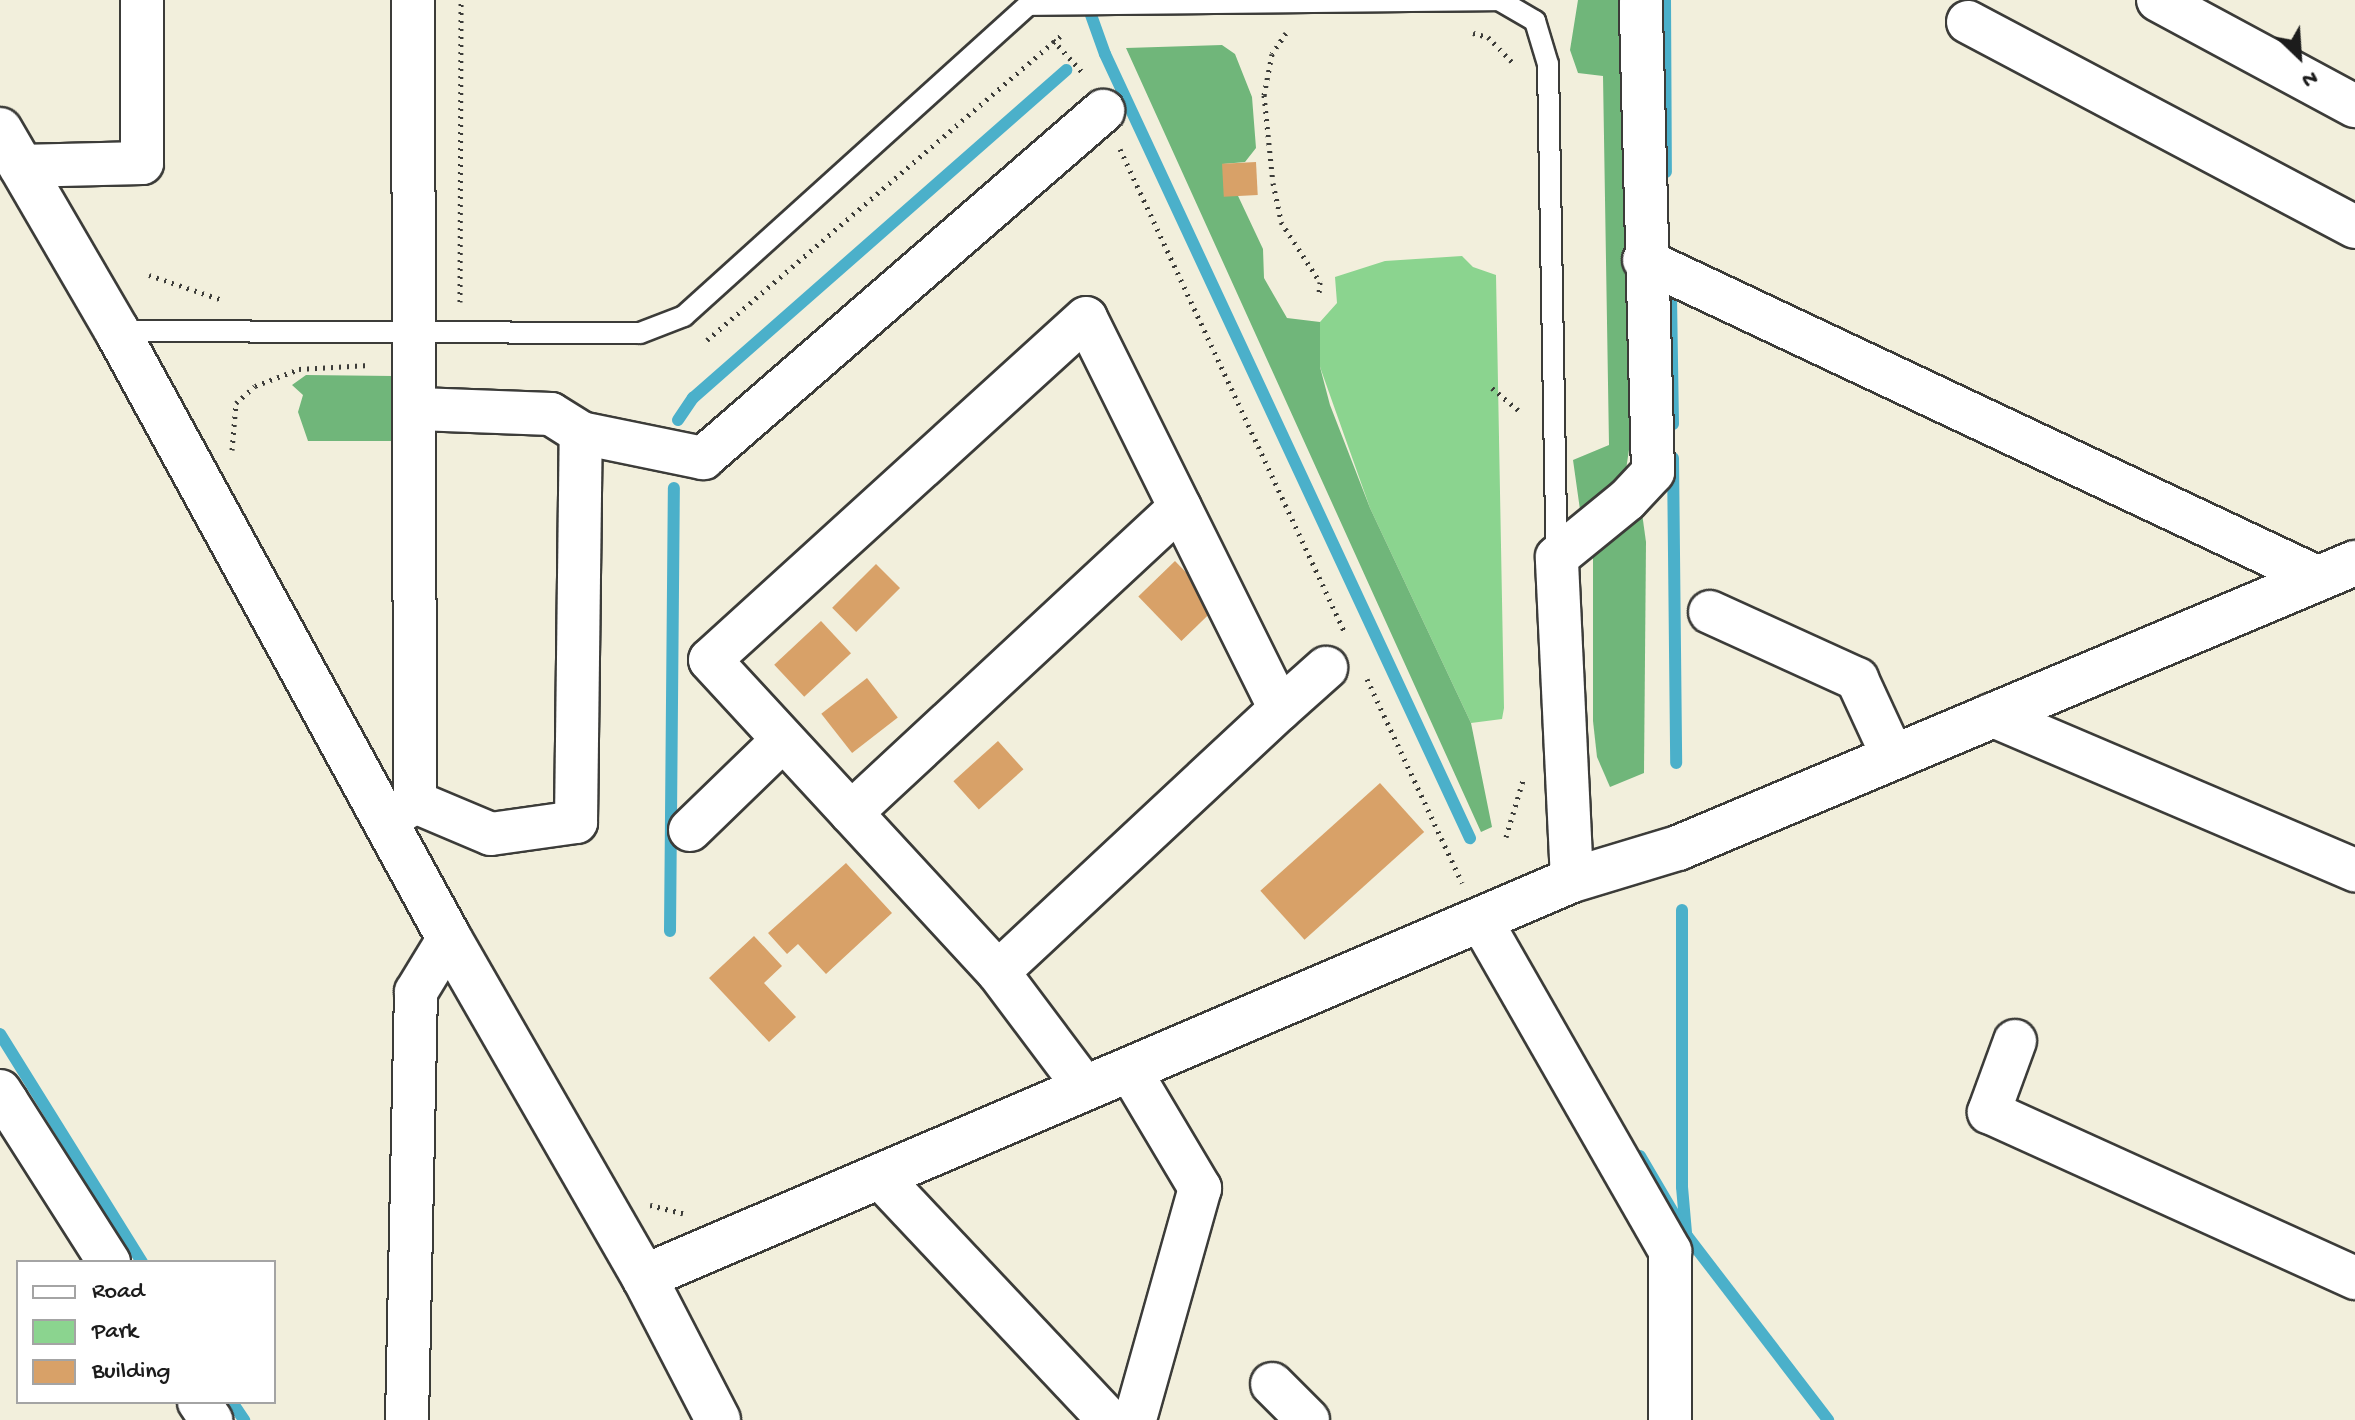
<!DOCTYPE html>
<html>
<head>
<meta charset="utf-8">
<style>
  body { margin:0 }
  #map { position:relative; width:2355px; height:1420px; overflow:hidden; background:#f2efdc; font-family:"Gochi Hand",sans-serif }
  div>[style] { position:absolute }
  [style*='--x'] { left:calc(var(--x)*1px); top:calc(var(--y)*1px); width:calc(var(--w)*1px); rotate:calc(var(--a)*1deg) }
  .green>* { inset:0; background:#8bd48f }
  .forest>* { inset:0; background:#70b67a }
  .stream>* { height:12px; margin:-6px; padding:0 6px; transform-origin:6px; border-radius:6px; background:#4bb0ca }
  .building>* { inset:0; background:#d8a168; transform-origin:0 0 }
  .path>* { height:5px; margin-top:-2.5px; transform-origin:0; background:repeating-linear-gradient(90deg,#3c3c39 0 2px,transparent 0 8px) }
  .roads { filter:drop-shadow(2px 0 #3c3c39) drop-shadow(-2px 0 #3c3c39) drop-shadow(0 2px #3c3c39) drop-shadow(0 -2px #3c3c39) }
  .service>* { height:20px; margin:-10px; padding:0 10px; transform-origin:10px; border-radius:10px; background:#fff }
  .minor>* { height:42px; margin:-21px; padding:0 21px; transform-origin:21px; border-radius:21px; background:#fff }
  .tertiary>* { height:44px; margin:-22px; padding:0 22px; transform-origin:22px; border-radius:22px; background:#fff }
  span { translate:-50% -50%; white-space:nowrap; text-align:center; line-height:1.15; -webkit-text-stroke:7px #fff; paint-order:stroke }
  .legend { position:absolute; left:16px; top:1260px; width:260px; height:144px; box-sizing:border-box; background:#fff; border:2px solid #a4a4a4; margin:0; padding:10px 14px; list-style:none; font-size:24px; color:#1c1c1c }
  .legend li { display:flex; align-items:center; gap:16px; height:40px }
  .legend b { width:40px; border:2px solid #a4a4a4 }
  .north { position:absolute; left:2259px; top:16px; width:80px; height:80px; -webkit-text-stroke:6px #fff; paint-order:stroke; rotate:155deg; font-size:22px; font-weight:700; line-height:32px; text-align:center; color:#1c1c1c }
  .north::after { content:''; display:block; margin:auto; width:28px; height:36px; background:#1c1c1c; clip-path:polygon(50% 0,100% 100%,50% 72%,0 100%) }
</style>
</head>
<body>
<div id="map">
  <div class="green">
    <div style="clip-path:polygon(1462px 256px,1473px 267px,1496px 275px,1504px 708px,1502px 719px,1471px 723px,1370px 508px,1320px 367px,1320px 322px,1337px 303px,1335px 277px,1385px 261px)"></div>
  </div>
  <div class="forest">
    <div style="clip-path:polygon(1578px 0,1621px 0,1630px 443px,1623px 490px,1582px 524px,1573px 460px,1609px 445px,1603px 76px,1578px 73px,1570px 50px)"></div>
    <div style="clip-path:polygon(1222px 45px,1235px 54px,1252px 97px,1256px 148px,1245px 162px,1223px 164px,1263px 249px,1264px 278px,1287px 318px,1320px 322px,1320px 367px,1330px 405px,1370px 508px,1471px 723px,1492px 827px,1481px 832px,1126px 48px)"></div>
    <div style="clip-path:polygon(306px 375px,393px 376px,393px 441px,308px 441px,298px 412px,303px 395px,292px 385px)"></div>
    <div style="clip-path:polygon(1641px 506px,1646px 542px,1644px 773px,1610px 787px,1597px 757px,1593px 721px,1593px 541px)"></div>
  </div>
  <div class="stream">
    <div style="--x:1665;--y:0;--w:172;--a:89.7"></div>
    <div style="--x:1086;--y:1;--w:56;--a:70.3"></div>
    <div style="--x:1105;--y:54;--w:865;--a:65.04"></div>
    <div style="--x:1671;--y:297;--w:127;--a:89.1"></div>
    <div style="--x:678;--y:420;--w:27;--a:-56"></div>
    <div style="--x:693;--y:398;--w:497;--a:-41.3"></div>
    <div style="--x:1673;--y:458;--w:305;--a:89.4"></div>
    <div style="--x:1682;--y:910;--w:277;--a:90"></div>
    <div style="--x:1682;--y:1187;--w:46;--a:85"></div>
    <div style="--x:670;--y:931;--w:443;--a:-89.5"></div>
    <div style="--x:0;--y:1034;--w:269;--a:58.1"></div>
    <div style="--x:1640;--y:1156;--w:93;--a:59.6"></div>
    <div style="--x:1687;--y:1236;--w:232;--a:52.5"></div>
    <div style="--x:232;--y:1402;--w:22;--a:56"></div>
  </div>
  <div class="building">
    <div style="left:1256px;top:162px;width:33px;height:34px;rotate:87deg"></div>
    <div style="left:1175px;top:561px;width:62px;height:51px;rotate:46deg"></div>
    <div style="left:876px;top:564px;width:34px;height:62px;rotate:45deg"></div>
    <div style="left:821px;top:621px;width:44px;height:64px;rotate:47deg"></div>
    <div style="left:867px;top:678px;width:50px;height:58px;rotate:52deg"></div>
    <div style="left:998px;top:741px;width:38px;height:60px;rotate:48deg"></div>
    <div style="left:1380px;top:783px;width:66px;height:161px;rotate:48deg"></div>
    <div style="clip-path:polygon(846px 863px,892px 913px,826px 974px,798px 944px,787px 954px,768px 933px)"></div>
    <div style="clip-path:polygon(754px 936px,782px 966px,764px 983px,796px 1017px,769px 1042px,709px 978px)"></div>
  </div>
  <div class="path">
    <div style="--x:1286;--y:33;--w:25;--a:124"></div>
    <div style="--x:1272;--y:54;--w:42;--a:101"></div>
    <div style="--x:1264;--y:95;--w:88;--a:84.2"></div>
    <div style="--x:1273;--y:183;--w:40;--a:78"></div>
    <div style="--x:1281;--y:222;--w:72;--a:57"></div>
    <div style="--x:1320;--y:282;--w:12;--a:95"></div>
    <div style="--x:1473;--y:33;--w:16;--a:15"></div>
    <div style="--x:1488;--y:37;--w:37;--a:46"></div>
    <div style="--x:1053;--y:40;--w:47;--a:47.6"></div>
    <div style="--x:1120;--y:149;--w:534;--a:65.07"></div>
    <div style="--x:149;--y:275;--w:78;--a:18.7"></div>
    <div style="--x:460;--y:302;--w:302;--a:-89.8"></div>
    <div style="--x:707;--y:340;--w:466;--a:-40.7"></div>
    <div style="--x:1492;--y:388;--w:39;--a:40"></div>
    <div style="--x:232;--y:450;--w:47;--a:-85.1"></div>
    <div style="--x:236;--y:403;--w:25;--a:-42"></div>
    <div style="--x:255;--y:386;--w:47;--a:-21.1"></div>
    <div style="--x:299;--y:369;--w:70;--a:-3.3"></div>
    <div style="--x:1367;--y:679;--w:225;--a:65"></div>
    <div style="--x:1506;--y:837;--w:63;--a:-73.3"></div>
    <div style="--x:650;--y:1205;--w:34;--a:14"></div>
  </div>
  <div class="roads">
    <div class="service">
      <div style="--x:118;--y:331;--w:522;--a:0.22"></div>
      <div style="--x:640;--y:333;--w:47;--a:-21.1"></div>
      <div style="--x:684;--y:316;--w:464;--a:-42.1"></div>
      <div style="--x:1028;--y:5;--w:471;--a:-0.6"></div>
      <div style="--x:1499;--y:0;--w:42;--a:30.3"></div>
      <div style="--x:1535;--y:21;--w:45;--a:73.2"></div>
      <div style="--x:1548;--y:64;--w:493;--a:89"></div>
    </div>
    <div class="minor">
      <div style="--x:2158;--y:0;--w:224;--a:28.3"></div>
      <div style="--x:1968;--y:22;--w:438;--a:27.9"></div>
      <div style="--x:20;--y:166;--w:122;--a:-1.4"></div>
      <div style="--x:142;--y:163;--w:163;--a:-90"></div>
      <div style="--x:1644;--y:260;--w:746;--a:25.23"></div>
      <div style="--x:418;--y:409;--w:133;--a:2.2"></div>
      <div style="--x:551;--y:414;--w:36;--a:32"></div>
      <div style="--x:581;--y:433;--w:125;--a:11.6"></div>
      <div style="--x:703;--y:458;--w:530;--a:-40.94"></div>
      <div style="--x:1710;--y:612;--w:162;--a:24.5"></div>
      <div style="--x:1857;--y:679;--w:86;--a:65.2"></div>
      <div style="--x:1280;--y:709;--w:62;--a:-41.7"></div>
      <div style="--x:1991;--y:715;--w:396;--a:23.1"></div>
      <div style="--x:415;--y:802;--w:82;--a:22.8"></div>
      <div style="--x:491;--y:834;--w:86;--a:-8"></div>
      <div style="--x:576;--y:822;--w:389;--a:-89.3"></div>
      <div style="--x:851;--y:813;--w:449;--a:-42.9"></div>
      <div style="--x:387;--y:820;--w:33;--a:-33"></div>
      <div style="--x:415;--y:802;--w:802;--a:-90.14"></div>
      <div style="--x:690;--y:830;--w:129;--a:-44.1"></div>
      <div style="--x:1572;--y:880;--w:323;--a:-92.7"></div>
      <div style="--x:1557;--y:557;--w:90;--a:-39.2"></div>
      <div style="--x:1627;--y:500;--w:38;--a:-47"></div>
      <div style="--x:1653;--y:472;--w:472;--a:-91.5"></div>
      <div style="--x:1480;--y:919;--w:383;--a:60.2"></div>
      <div style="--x:1670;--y:1251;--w:169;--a:90"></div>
      <div style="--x:998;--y:972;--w:386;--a:-43"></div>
      <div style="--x:1280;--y:709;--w:436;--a:-116.4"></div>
      <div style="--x:1086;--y:318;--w:508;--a:137.71"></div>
      <div style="--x:710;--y:660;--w:425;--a:47.3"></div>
      <div style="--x:998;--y:972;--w:145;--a:53.1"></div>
      <div style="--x:2015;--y:1041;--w:76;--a:110.1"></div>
      <div style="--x:1989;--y:1112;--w:402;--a:24.4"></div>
      <div style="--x:1129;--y:1069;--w:139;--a:59.2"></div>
      <div style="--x:1200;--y:1188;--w:241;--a:105.7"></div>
      <div style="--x:0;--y:1091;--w:203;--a:57.5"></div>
      <div style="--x:879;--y:1176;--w:335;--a:46.7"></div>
      <div style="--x:1272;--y:1384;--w:51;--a:45"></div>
      <div style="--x:199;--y:1402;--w:22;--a:56"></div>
      <div style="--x:407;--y:1420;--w:428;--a:-88.8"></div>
      <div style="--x:416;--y:992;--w:63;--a:-58.6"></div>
    </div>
    <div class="tertiary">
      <div style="--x:0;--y:130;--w:233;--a:59.8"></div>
      <div style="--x:117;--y:331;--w:692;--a:61.32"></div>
      <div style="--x:449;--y:938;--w:391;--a:60.1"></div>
      <div style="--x:644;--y:1277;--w:161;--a:62.6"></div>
      <div style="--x:0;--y:1103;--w:6;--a:-9"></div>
      <div style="--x:644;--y:1277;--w:1009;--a:-23.16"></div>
      <div style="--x:1572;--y:880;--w:111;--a:-16.8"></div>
      <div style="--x:1678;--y:848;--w:735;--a:-22.83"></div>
    </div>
  </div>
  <ul class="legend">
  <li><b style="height:10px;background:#fff"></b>Road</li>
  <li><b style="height:22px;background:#8bd48f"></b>Park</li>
  <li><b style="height:22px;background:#d8a168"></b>Building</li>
  </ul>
  <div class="north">N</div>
</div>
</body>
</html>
